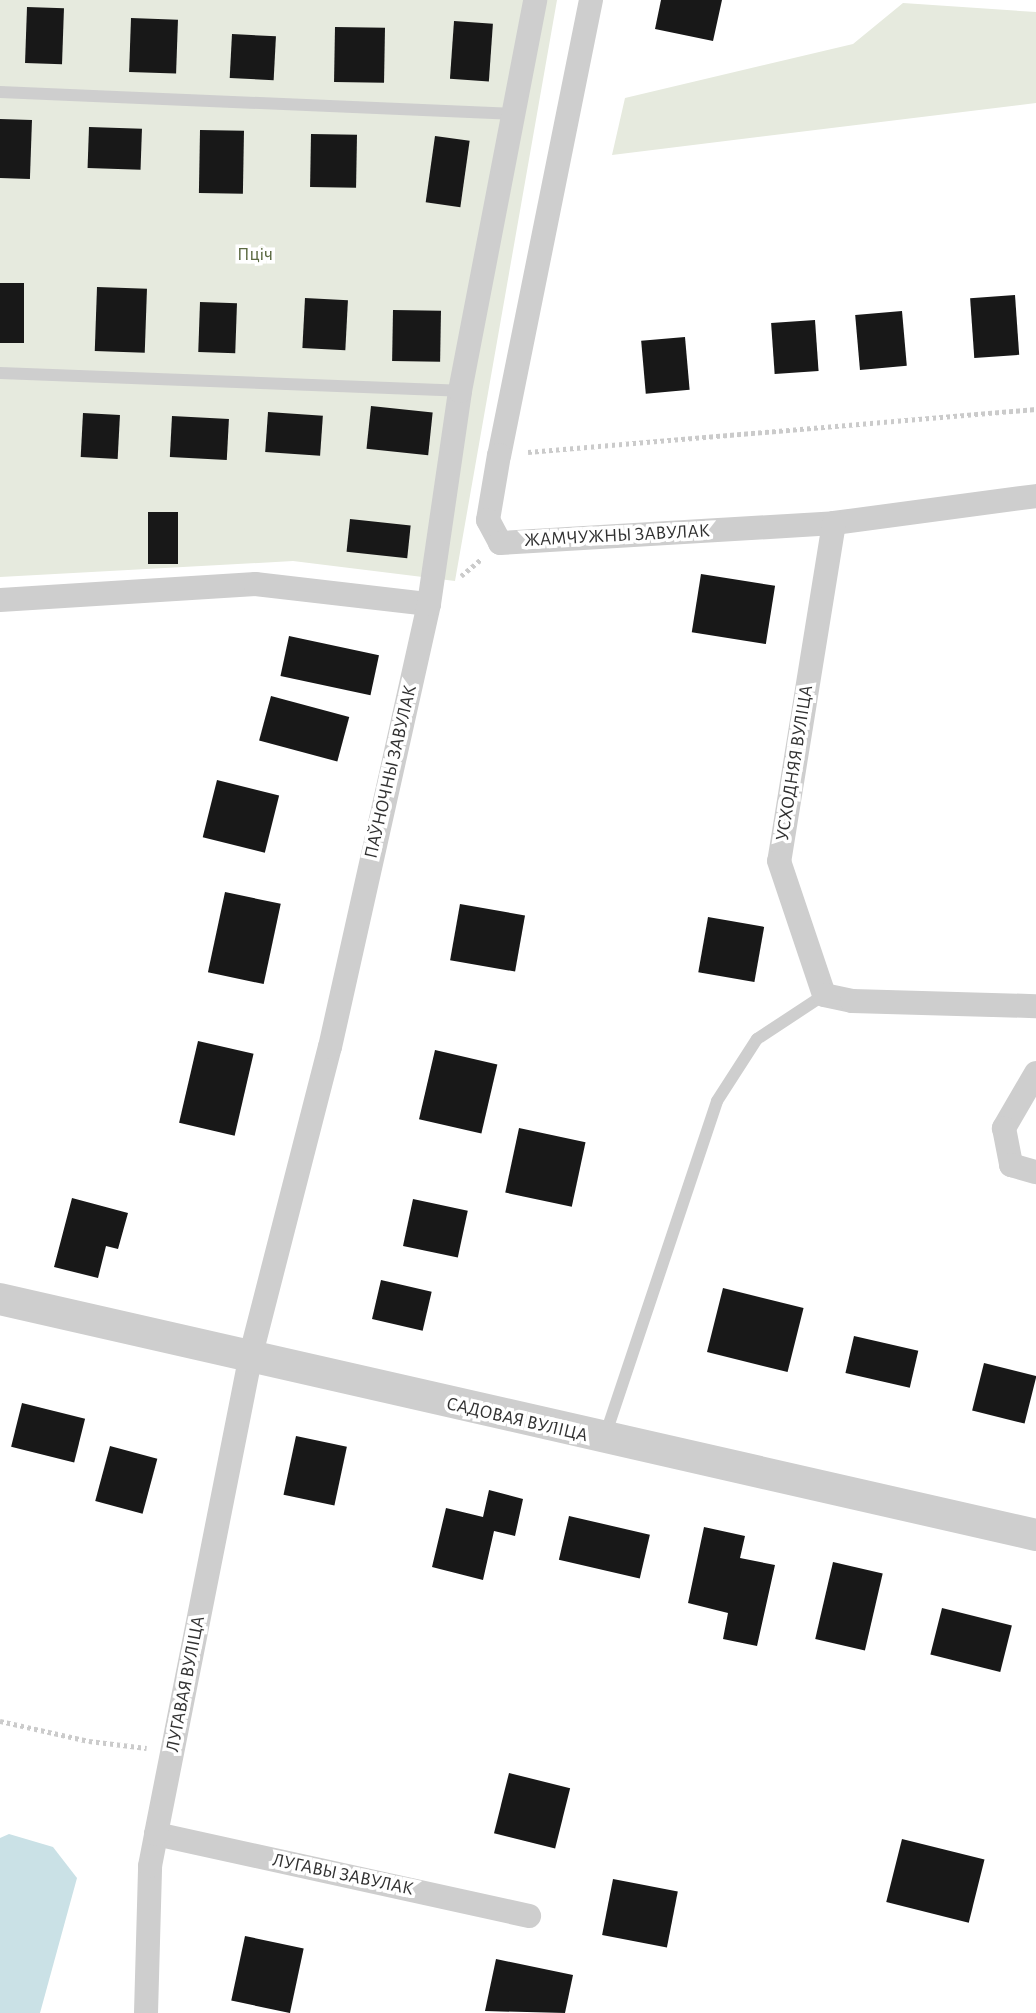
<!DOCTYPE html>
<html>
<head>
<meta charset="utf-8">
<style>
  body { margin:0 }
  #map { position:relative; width:1036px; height:2013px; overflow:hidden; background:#fff; font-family:"Alegreya Sans",sans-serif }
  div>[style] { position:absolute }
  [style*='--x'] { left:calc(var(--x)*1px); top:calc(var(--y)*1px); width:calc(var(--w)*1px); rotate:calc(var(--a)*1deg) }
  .green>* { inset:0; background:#e6eade }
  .water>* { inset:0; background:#cae1e6 }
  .building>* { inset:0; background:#181818; transform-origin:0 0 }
  .path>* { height:4.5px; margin-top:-2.25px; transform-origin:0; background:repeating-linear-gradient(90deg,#cbcbcb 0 3.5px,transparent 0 7px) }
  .service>* { height:12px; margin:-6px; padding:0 6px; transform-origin:6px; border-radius:6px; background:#cecece }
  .minor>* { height:24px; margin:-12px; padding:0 12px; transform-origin:12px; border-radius:12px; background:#cecece }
  .tertiary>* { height:32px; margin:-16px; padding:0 16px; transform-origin:16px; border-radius:16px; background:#cecece }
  span { translate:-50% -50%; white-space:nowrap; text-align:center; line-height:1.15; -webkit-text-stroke:7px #fff; paint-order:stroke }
  .park-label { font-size:19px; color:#5c6a42 }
  .street-label { font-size:19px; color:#313131 }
</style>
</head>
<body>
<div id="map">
  <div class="green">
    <div style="clip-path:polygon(0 0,557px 0,455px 581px,293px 561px,0 577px)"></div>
    <div style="clip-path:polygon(903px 3px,1036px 12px,1036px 103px,612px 155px,625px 98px,853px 44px)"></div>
  </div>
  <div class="water">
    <div style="clip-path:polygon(9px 1834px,53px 1847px,77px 1878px,40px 2013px,0 2013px,0 1838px)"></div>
  </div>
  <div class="building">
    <div style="clip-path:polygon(661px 0,722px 0,713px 41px,655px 29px)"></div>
    <div style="left:27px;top:7px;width:37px;height:56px;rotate:2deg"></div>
    <div style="left:131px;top:18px;width:47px;height:54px;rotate:2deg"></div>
    <div style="left:454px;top:21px;width:39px;height:58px;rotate:4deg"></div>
    <div style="left:335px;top:27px;width:50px;height:55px;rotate:1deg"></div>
    <div style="left:232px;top:34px;width:44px;height:44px;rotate:3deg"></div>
    <div style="left:0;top:119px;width:32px;height:59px;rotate:2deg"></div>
    <div style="left:89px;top:127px;width:53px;height:41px;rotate:2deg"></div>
    <div style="left:200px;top:130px;width:44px;height:63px;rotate:1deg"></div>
    <div style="left:311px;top:134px;width:46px;height:53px;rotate:1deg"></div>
    <div style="left:435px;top:136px;width:35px;height:67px;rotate:8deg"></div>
    <div style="left:0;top:283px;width:24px;height:60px"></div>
    <div style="left:97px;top:287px;width:50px;height:64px;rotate:2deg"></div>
    <div style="left:1015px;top:295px;width:60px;height:45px;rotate:86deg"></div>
    <div style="left:305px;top:298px;width:43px;height:50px;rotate:3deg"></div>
    <div style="left:200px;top:302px;width:37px;height:50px;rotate:2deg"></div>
    <div style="left:393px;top:310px;width:48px;height:51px;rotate:1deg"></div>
    <div style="left:902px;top:311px;width:55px;height:47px;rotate:85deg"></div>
    <div style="left:815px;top:320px;width:51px;height:44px;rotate:86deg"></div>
    <div style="left:685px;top:337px;width:53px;height:44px;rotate:85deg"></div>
    <div style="left:371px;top:406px;width:62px;height:43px;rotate:6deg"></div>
    <div style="left:268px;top:412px;width:55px;height:40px;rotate:4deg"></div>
    <div style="left:83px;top:413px;width:37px;height:44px;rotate:3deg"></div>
    <div style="left:172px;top:416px;width:57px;height:41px;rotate:3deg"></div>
    <div style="left:148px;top:512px;width:30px;height:52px"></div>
    <div style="left:350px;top:519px;width:61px;height:33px;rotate:6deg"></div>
    <div style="left:701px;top:574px;width:75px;height:59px;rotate:9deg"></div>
    <div style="left:289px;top:636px;width:92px;height:41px;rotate:12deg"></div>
    <div style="left:271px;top:696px;width:81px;height:46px;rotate:15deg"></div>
    <div style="left:217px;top:780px;width:64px;height:59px;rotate:14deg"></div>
    <div style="left:225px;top:892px;width:57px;height:82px;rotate:12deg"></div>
    <div style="left:460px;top:904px;width:66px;height:57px;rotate:10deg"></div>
    <div style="left:708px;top:917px;width:57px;height:56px;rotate:10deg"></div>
    <div style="left:198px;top:1041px;width:57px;height:84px;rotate:13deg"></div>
    <div style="left:435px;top:1050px;width:64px;height:71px;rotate:13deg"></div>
    <div style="left:519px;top:1128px;width:68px;height:66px;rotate:12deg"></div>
    <div style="clip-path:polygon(72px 1198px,128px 1213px,118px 1249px,106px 1246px,98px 1278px,54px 1267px)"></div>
    <div style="left:413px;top:1199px;width:56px;height:48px;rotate:12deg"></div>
    <div style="left:381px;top:1280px;width:52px;height:40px;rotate:13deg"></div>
    <div style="left:723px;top:1288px;width:83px;height:66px;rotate:14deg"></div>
    <div style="left:854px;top:1336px;width:66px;height:38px;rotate:13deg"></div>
    <div style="left:984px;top:1363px;width:54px;height:49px;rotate:14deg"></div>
    <div style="left:22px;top:1403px;width:65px;height:45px;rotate:14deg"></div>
    <div style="left:296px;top:1436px;width:52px;height:60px;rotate:12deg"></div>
    <div style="left:110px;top:1446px;width:49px;height:57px;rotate:15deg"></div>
    <div style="clip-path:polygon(489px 1490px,523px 1499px,515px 1536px,494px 1531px,483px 1580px,432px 1567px,446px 1508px,483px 1517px)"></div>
    <div style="left:569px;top:1516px;width:83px;height:45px;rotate:13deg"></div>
    <div style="clip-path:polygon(704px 1527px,745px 1536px,740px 1558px,775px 1565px,757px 1646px,723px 1639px,728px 1613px,688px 1603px)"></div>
    <div style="left:833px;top:1562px;width:51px;height:79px;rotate:13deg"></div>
    <div style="left:942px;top:1608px;width:72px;height:48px;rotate:14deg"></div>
    <div style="left:509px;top:1773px;width:63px;height:62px;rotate:14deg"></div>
    <div style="left:902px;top:1839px;width:85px;height:65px;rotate:14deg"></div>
    <div style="left:613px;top:1879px;width:66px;height:57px;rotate:11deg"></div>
    <div style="left:245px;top:1936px;width:60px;height:66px;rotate:12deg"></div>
    <div style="clip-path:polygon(496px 1959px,573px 1975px,565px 2013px,485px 2011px)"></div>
  </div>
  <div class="path">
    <div style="--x:528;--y:452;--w:510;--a:-4.84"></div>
    <div style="--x:461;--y:576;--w:26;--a:-40"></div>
    <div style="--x:0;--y:1721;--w:91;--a:12.7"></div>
    <div style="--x:89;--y:1741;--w:58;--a:6.9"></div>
  </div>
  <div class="service">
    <div style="--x:0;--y:92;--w:517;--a:2.44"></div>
    <div style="--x:0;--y:373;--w:460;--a:2.2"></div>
    <div style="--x:605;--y:1436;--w:353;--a:-71.5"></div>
    <div style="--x:717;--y:1101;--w:74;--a:-57.2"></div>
    <div style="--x:757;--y:1039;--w:80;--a:-33.3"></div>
  </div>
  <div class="minor">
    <div style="--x:591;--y:0;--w:464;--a:101.4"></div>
    <div style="--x:499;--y:455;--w:66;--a:99.6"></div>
    <div style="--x:488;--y:520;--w:26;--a:62"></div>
    <div style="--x:500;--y:543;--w:335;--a:-3.4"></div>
    <div style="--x:834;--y:523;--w:204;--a:-7.6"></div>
    <div style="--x:834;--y:523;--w:342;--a:99.2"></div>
    <div style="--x:779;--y:861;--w:141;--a:71.4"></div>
    <div style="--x:824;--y:995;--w:29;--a:12"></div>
    <div style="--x:852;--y:1001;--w:184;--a:1.6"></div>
    <div style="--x:0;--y:600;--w:256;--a:-3.6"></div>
    <div style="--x:255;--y:584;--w:175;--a:6.6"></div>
    <div style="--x:1036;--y:1073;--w:64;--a:120.2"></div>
    <div style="--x:1004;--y:1128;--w:38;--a:79"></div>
    <div style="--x:1011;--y:1165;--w:26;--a:16"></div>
    <div style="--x:156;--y:1834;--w:382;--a:12.4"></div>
    <div style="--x:146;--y:2013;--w:147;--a:-88.4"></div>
    <div style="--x:150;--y:1866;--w:33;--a:-79"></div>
    <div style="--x:156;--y:1834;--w:485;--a:-78.8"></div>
    <div style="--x:250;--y:1358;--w:321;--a:-75.6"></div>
    <div style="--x:330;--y:1047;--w:454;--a:-77.4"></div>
    <div style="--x:429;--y:604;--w:215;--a:-81.7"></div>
    <div style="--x:460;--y:391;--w:398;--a:-79.1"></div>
  </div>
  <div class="tertiary">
    <div style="--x:0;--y:1299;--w:1063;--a:12.83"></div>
  </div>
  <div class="park-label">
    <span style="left:255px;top:255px">Пціч</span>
  </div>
  <div class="street-label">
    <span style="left:617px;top:536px;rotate:-3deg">ЖАМЧУЖНЫ ЗАВУЛАК</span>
    <span style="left:795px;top:763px;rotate:-81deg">УСХОДНЯЯ ВУЛІЦА</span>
    <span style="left:391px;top:772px;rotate:-77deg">ПАЎНОЧНЫ ЗАВУЛАК</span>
    <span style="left:517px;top:1420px;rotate:13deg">САДОВАЯ ВУЛІЦА</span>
    <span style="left:186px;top:1684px;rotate:-79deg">ЛУГАВАЯ ВУЛІЦА</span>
    <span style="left:343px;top:1875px;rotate:12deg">ЛУГАВЫ ЗАВУЛАК</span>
  </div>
</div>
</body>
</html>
